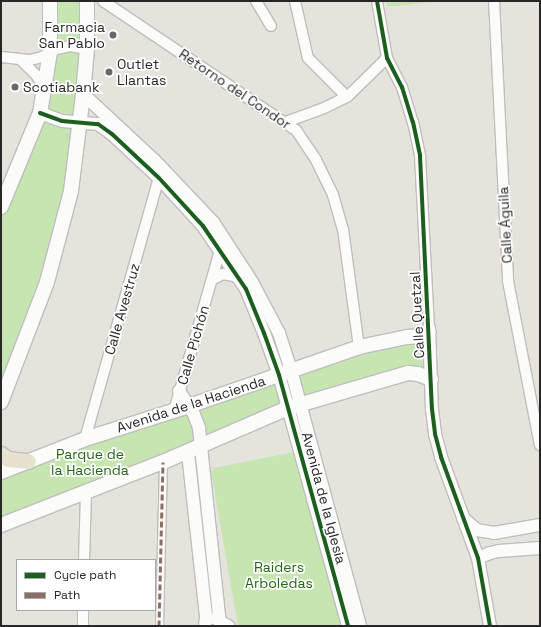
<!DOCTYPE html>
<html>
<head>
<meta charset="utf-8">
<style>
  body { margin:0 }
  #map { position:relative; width:541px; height:627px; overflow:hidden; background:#e6e2dc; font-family:"Space Grotesk",sans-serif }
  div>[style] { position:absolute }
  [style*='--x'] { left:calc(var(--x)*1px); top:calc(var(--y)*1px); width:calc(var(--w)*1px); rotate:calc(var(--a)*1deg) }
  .green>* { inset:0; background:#c6e5b1 }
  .roads { filter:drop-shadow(1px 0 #bfbebe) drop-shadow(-1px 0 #bfbebe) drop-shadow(0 1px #bfbebe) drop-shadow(0 -1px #bfbebe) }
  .pedestrian>* { height:7px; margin:-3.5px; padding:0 3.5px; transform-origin:3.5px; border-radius:3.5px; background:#fbfbfa }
  .minor>* { height:10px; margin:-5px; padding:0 5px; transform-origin:5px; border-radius:5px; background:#fbfbfa }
  .tertiary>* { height:12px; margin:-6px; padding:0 6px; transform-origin:6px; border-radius:6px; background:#fbfbfa }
  .secondary>* { height:14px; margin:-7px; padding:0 7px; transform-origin:7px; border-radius:7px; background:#fbfbfa }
  .primary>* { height:15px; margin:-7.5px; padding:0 7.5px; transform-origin:7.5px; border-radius:7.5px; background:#e7e2d0 }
  .quiet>* { height:3px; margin-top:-1.5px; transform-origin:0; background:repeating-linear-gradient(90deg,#8d6e63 0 6px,transparent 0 9px) }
  .cycleway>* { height:4px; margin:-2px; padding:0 2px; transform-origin:2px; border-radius:2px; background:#1b5e20 }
  .dots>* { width:11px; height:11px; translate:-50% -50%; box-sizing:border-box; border:2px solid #fff; border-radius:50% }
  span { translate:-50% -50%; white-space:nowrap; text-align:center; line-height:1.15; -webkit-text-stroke:3.5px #fff; paint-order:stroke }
  .poi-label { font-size:14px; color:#272727 }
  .right { translate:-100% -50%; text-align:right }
  .left { translate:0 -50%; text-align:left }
  .street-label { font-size:14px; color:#272727 }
  .park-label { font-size:14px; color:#236814 }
  .frame { position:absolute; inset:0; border:2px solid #272727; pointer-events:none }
  .legend { position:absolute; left:16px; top:559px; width:140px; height:52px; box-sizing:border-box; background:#fff; border:1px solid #a9a9a9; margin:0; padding:5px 7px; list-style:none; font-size:12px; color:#272727 }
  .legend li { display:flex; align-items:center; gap:8px; height:20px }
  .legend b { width:20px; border:1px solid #a9a9a9 }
</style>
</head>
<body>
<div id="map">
  <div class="green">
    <div style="clip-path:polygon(51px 1px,86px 1px,70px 191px,13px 384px,1px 414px,1px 213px,29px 147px)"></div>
    <div style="clip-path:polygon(386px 1px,439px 1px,387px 7px)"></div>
    <div style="clip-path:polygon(415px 341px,418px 343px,425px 374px,303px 401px,294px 371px,359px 348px)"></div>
    <div style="clip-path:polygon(278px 377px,286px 407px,202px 445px,192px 407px)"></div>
    <div style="clip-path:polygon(189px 408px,200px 446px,1px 518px,1px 473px)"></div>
    <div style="clip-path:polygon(294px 452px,345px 626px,238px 626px,211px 471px,214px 471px,213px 468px)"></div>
  </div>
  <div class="roads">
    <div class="pedestrian">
      <div style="--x:159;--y:626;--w:164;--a:-88.6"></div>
    </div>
    <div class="minor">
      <div style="--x:103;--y:1;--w:232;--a:33.8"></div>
      <div style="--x:296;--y:130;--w:36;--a:56"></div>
      <div style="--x:316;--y:160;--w:39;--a:64"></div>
      <div style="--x:333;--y:195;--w:35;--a:74"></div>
      <div style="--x:343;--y:229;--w:119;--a:82.3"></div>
      <div style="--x:256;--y:1;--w:29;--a:59"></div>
      <div style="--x:295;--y:1;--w:58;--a:77.2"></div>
      <div style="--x:308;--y:58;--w:55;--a:45"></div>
      <div style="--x:377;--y:1;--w:58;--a:80"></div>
      <div style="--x:387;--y:58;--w:33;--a:63"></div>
      <div style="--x:402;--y:87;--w:37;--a:73"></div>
      <div style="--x:413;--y:122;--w:35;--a:78"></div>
      <div style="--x:420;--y:156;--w:172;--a:87"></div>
      <div style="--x:494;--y:1;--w:280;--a:87.1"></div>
      <div style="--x:508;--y:281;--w:167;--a:79"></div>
      <div style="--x:1;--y:57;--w:29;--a:6"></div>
      <div style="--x:30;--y:60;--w:12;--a:-14"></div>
      <div style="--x:42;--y:57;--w:14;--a:-30"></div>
      <div style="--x:54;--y:50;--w:16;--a:-14"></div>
      <div style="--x:70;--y:46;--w:17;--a:10"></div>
      <div style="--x:21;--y:60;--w:23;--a:45"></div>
      <div style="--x:37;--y:76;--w:15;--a:58"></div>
      <div style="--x:286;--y:122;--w:40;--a:-20.2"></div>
      <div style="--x:324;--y:108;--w:25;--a:-26"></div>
      <div style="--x:347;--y:97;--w:56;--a:-44.3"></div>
      <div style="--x:212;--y:280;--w:13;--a:-29"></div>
      <div style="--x:223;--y:274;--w:15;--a:11"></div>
      <div style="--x:174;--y:411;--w:166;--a:-74"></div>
      <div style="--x:85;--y:439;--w:271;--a:-74.2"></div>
      <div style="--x:84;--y:560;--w:68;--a:-88.3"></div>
      <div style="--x:206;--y:617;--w:16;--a:15"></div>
      <div style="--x:221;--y:621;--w:10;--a:29"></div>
      <div style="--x:83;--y:626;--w:16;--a:-90"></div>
    </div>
    <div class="tertiary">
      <div style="--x:83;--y:94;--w:97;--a:42.9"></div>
      <div style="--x:154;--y:160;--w:86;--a:46.4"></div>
      <div style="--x:213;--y:222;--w:72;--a:57"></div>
      <div style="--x:252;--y:282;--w:58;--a:62.1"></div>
      <div style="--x:279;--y:333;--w:39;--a:72"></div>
      <div style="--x:291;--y:370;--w:265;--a:74.9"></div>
      <div style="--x:40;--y:113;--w:23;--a:20"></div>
      <div style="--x:62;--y:121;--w:36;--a:5"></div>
      <div style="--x:98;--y:124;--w:17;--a:36"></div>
      <div style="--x:112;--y:134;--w:64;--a:43.1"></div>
      <div style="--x:159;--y:178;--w:65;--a:47.5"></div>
      <div style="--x:203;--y:226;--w:76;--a:55.7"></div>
      <div style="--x:246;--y:289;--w:48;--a:67.8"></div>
      <div style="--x:264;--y:333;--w:45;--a:70.3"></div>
      <div style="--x:279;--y:375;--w:260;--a:74.6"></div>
      <div style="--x:429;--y:328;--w:81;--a:87.9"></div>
      <div style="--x:432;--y:409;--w:25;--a:83"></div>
      <div style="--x:435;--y:434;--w:24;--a:75"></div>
      <div style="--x:441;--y:457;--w:108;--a:69.9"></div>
      <div style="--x:478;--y:558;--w:69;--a:80"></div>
      <div style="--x:179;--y:391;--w:25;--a:56"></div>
      <div style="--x:193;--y:412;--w:17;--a:69"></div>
      <div style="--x:199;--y:428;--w:199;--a:83.9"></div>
      <div style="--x:188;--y:453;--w:165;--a:83.7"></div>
      <div style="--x:206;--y:617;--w:9;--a:96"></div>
      <div style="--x:463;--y:518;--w:18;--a:41"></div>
      <div style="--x:477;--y:530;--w:17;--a:10"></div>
      <div style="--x:494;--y:533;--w:47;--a:-9.9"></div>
      <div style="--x:478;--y:558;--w:13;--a:-23"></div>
      <div style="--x:490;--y:553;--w:9;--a:-13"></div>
      <div style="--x:499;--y:551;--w:41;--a:-4.2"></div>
    </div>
    <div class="secondary">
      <div style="--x:1;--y:207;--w:102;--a:-67.5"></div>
      <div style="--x:40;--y:113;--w:62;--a:-80.7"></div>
      <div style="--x:50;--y:52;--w:51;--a:-90"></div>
      <div style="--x:1;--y:402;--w:129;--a:-69"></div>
      <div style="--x:47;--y:282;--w:94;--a:-75.2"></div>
      <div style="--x:71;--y:191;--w:98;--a:-82.9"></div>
      <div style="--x:83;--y:94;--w:45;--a:-84.9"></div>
      <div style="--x:87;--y:49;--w:48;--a:-90"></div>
      <div style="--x:1;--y:472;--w:90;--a:-21.4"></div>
      <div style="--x:85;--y:439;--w:109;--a:-17.6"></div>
      <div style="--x:189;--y:406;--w:180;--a:-19.1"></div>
      <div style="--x:359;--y:347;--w:49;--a:-11.8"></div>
      <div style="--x:407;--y:337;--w:17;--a:-3"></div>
      <div style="--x:424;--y:336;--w:6;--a:-39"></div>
      <div style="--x:1;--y:525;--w:174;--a:-21.3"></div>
      <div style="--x:163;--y:462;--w:136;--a:-23.4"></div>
      <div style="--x:288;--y:408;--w:125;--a:-16.3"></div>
      <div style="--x:408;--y:373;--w:10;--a:6"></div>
      <div style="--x:418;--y:374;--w:14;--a:21"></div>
    </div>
    <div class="primary">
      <div style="--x:1;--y:454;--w:9;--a:36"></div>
      <div style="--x:8;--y:459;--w:20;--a:6"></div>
    </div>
  </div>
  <div class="quiet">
    <div style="--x:159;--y:626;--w:164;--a:-88.6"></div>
  </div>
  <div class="cycleway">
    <div style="--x:377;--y:1;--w:58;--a:80"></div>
    <div style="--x:387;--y:58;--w:33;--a:63"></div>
    <div style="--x:402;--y:87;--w:37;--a:73"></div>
    <div style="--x:413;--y:122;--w:35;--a:78"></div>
    <div style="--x:420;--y:156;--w:253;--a:87.3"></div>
    <div style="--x:432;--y:409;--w:25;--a:83"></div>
    <div style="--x:435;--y:434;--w:24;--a:75"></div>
    <div style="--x:441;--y:457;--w:108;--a:69.9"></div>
    <div style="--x:478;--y:558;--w:69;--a:80"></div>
    <div style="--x:40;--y:113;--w:23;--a:20"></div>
    <div style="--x:62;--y:121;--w:36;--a:5"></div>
    <div style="--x:98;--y:124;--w:17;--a:36"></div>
    <div style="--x:112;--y:134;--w:64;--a:43.1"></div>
    <div style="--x:159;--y:178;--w:65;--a:47.5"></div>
    <div style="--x:203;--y:226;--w:76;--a:55.7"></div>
    <div style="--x:246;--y:289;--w:48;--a:67.8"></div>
    <div style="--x:264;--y:333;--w:45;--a:70.3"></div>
    <div style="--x:279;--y:375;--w:260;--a:74.6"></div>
  </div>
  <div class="dots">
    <div style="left:113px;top:35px;background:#6a6866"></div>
    <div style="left:109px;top:72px;background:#6a6866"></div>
    <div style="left:15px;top:87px;background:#6a6866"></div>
  </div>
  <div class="poi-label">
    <span class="right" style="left:105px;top:35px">Farmacia<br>San Pablo</span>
    <span class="left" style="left:117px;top:72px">Outlet<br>Llantas</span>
    <span class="left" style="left:23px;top:87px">Scotiabank</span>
  </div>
  <div class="street-label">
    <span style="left:235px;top:89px;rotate:34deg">Retorno del Condor</span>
    <span style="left:505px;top:225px;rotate:-93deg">Calle Águila</span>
    <span style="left:122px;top:309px;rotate:-74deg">Calle Avestruz</span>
    <span style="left:417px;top:315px;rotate:-93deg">Calle Quetzal</span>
    <span style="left:193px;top:345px;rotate:-74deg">Calle Pichón</span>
    <span style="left:191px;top:404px;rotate:-18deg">Avenida de la Hacienda</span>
    <span style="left:324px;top:498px;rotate:75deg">Avenida de la Iglesia</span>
  </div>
  <div class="park-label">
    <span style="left:90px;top:462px">Parque de<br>la Hacienda</span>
    <span style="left:279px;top:575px">Raiders<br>Arboledas</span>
  </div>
  <div class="frame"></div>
  <ul class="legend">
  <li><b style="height:5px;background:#1b5e20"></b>Cycle path</li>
  <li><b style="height:5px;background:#8d6e63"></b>Path</li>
  </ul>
</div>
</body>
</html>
